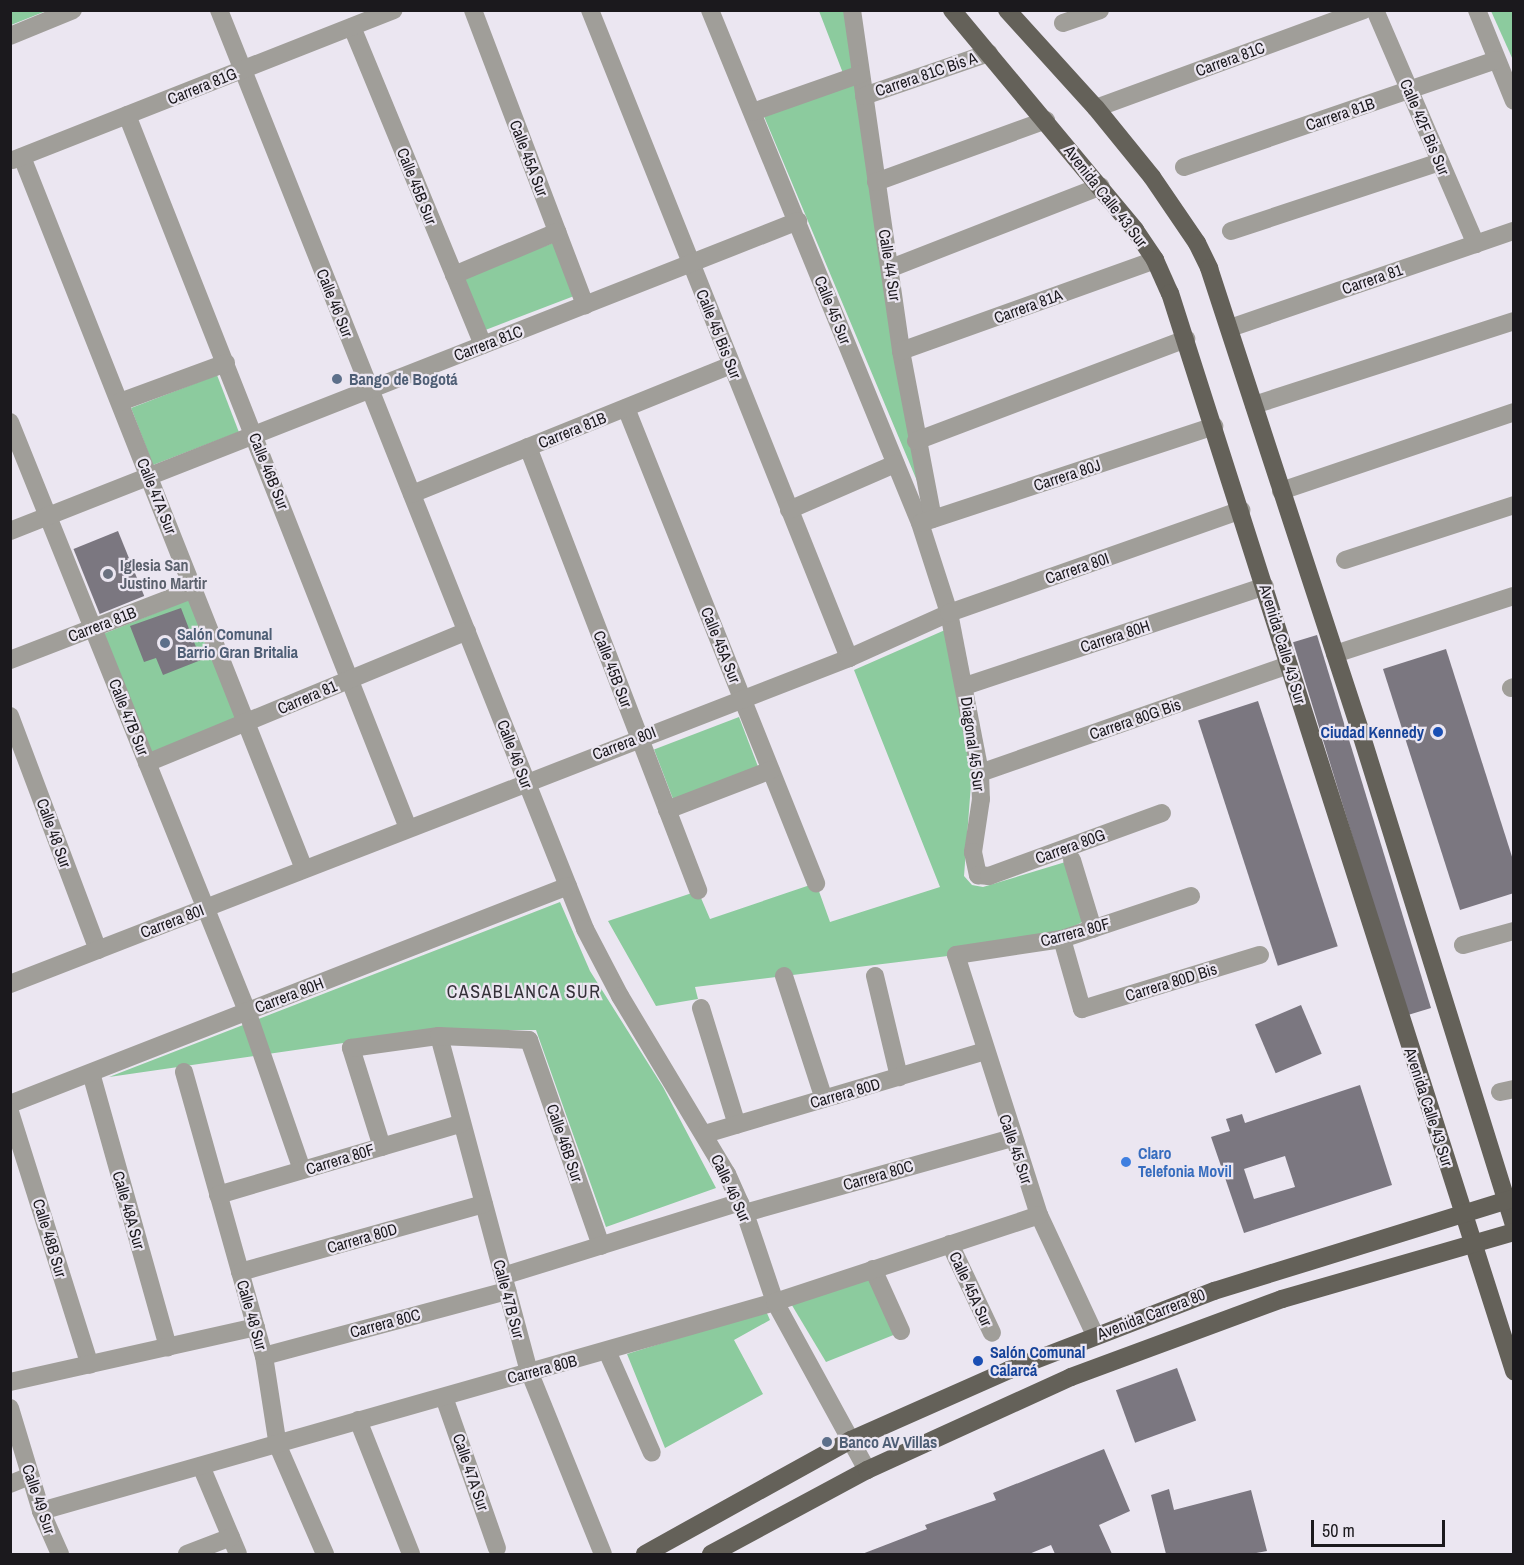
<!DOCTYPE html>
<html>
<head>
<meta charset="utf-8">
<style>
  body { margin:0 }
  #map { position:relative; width:1524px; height:1565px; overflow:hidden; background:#ebe6f1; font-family:"Archivo Narrow",sans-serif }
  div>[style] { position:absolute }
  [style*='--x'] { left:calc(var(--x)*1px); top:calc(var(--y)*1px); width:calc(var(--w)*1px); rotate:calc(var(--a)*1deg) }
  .green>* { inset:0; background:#8ccb9e; transform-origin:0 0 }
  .building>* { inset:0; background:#7b7780; transform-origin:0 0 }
  .minor>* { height:18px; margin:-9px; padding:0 9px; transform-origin:9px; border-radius:9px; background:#a09e99 }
  .major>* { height:18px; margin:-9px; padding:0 9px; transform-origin:9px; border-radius:9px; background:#646159 }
  .dots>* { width:16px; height:16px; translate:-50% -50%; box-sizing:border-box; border:3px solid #ebe6f1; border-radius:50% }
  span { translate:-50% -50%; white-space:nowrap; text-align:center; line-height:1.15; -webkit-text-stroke:4.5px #ebe6f1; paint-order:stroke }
  .street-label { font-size:16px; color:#1b191d }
  .service-label { font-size:16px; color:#4e5e75; font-weight:700 }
  .left { translate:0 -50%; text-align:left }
  .worship-label { font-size:16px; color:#5b616d; font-weight:700 }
  .transit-label { font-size:16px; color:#164399; font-weight:700 }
  .right { translate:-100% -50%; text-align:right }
  .shop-label { font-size:16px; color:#366cbe; font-weight:700 }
  .neighbourhood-label { font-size:18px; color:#353139; letter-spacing:1.5px }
  .frame { position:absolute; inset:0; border:12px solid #1b191d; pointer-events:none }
  .scale { position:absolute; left:1311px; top:1520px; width:134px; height:27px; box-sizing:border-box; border:3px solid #1b191d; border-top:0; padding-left:8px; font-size:18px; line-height:21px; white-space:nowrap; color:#1b191d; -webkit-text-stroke:4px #ebe6f1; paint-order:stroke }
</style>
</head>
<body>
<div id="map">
  <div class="green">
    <div style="clip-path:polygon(11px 10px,46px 10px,46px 11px,11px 25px)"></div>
    <div style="clip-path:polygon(819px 11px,852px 11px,933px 519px,761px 109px,846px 81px)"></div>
    <div style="clip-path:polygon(1491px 11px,1513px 11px,1513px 60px)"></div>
    <div style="left:553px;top:243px;width:57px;height:97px;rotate:69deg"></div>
    <div style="left:217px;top:375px;width:61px;height:92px;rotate:69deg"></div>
    <div style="left:190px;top:599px;width:131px;height:95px;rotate:68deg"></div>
    <div style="clip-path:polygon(945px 630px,972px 771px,964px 876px,972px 885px,983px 887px,1072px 860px,1090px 918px,1059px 934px,956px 955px,695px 987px,698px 999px,656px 1006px,608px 921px,698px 891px,710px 919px,816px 883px,830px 922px,940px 887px,854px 670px)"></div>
    <div style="left:739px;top:717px;width:58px;height:91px;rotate:69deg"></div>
    <div style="clip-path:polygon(560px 902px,590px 971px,663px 1087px,716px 1188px,606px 1227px,536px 1030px,433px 1030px,109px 1077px)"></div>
    <div style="clip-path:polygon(870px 1276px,896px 1334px,826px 1362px,790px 1302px)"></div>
    <div style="clip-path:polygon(766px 1311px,770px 1320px,734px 1340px,763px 1394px,665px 1448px,627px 1354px)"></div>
  </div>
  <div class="building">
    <div style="left:118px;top:531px;width:70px;height:48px;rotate:68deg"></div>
    <div style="clip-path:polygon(181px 608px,201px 660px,163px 675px,156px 658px,144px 662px,130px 626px)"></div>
    <div style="left:1317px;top:635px;width:390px;height:25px;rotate:73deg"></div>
    <div style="clip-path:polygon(1446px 649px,1514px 863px,1514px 893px,1460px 910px,1383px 669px)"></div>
    <div style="left:1258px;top:701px;width:258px;height:63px;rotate:72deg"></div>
    <div style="left:1301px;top:1005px;width:53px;height:50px;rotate:67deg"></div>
    <div style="clip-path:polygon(evenodd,1360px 1085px,1392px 1185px,1244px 1233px,1211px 1137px,1230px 1131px,1226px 1119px,1242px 1114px,1245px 1123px,1360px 1085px,1285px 1156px,1295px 1187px,1254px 1199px,1244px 1169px,1285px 1156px)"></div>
    <div style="left:1177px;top:1368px;width:56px;height:65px;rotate:70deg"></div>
    <div style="clip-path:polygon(1104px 1449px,1130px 1511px,1099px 1525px,1112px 1554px,1055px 1554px,1051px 1545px,1029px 1554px,862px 1554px,927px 1529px,925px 1525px,996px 1500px,993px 1493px)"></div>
    <div style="clip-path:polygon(1169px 1489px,1174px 1510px,1251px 1490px,1267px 1551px,1251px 1554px,1166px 1554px,1151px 1495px)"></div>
  </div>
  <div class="minor">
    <div style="--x:219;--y:10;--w:989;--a:68.28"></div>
    <div style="--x:585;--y:929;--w:76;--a:62.4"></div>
    <div style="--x:620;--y:996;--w:208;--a:59"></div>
    <div style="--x:727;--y:1174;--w:49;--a:66"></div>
    <div style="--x:747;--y:1219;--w:88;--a:71.4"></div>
    <div style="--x:775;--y:1302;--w:192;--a:61.3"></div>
    <div style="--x:473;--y:10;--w:316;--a:69.2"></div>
    <div style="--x:590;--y:10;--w:698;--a:68.21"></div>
    <div style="--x:710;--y:10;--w:554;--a:67.74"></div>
    <div style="--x:920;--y:523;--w:95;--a:72.1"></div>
    <div style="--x:949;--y:613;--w:163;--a:79"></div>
    <div style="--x:980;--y:773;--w:26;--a:88"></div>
    <div style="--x:981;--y:799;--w:54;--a:98.6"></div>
    <div style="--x:973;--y:852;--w:24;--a:78"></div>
    <div style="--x:978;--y:875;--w:11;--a:5"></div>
    <div style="--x:989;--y:876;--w:184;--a:-20"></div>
    <div style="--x:852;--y:10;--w:345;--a:81.8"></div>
    <div style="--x:901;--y:351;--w:171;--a:79.2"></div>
    <div style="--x:1375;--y:10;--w:255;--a:66.7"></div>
    <div style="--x:1477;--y:10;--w:98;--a:67.9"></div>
    <div style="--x:1063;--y:23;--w:39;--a:-19"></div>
    <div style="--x:352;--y:27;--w:344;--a:67.6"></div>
    <div style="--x:10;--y:36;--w:68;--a:-22.4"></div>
    <div style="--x:864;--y:96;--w:132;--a:-19"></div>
    <div style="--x:1096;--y:108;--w:285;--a:-20.1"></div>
    <div style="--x:753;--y:112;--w:114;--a:-19.4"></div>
    <div style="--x:127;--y:115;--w:766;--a:68.49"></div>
    <div style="--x:22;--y:157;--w:766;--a:68.39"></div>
    <div style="--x:13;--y:160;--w:409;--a:-21.5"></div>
    <div style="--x:1184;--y:167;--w:330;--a:-18.9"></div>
    <div style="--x:876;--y:182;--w:181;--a:-20"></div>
    <div style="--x:1231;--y:231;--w:220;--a:-18.3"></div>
    <div style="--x:891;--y:268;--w:225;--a:-21.3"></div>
    <div style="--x:454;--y:275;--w:112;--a:-22.7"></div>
    <div style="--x:1230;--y:328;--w:300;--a:-18.9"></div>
    <div style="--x:901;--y:351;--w:270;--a:-19.7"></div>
    <div style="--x:120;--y:402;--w:113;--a:-20.2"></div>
    <div style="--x:1254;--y:405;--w:273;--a:-17.9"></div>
    <div style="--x:626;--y:408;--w:512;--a:68.2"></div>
    <div style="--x:10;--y:422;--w:635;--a:68.08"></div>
    <div style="--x:247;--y:1011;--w:168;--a:70.9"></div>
    <div style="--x:916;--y:441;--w:289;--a:-20.7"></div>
    <div style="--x:528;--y:447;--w:475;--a:69"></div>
    <div style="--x:1281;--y:491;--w:246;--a:-18.7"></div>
    <div style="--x:412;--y:494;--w:345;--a:-22"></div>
    <div style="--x:789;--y:510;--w:116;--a:-23.5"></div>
    <div style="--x:921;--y:523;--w:309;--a:-18.3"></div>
    <div style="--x:10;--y:531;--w:847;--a:-21.47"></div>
    <div style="--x:1345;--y:560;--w:178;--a:-18"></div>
    <div style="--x:1335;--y:654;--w:188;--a:-18"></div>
    <div style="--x:10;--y:660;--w:197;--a:-21.1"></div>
    <div style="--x:965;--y:686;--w:316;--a:-18.4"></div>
    <div style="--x:1511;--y:688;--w:3;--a:-18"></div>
    <div style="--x:10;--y:716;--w:250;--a:69.4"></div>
    <div style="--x:147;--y:763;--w:346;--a:-22.4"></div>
    <div style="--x:980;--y:773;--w:327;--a:-19.3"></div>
    <div style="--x:667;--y:810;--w:111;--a:-21"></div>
    <div style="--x:1072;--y:860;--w:72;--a:73.1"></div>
    <div style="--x:1062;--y:939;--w:73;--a:74.1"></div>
    <div style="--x:1082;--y:1009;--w:186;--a:-16.9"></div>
    <div style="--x:1463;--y:945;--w:53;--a:-15.4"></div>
    <div style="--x:784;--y:976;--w:129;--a:72"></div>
    <div style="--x:875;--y:976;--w:104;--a:76.6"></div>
    <div style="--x:10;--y:984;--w:900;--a:-21.23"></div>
    <div style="--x:849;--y:658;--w:110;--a:-24.2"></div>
    <div style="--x:949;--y:613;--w:310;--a:-19.4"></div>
    <div style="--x:701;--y:1008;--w:122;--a:72.9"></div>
    <div style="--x:439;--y:1036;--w:347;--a:75"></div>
    <div style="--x:529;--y:1371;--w:197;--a:68"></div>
    <div style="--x:184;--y:1072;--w:295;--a:74.3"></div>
    <div style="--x:264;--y:1356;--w:91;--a:81.2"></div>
    <div style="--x:278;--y:1446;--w:118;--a:66.5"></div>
    <div style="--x:91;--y:1073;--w:285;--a:74.3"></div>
    <div style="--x:1500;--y:1092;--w:14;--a:-12"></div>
    <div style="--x:10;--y:1104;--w:599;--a:-21.34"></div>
    <div style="--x:10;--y:1112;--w:265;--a:72.5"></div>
    <div style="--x:705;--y:1134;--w:292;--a:-16.5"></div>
    <div style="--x:382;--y:1147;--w:104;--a:-107.4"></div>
    <div style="--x:351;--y:1048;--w:89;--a:-7.8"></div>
    <div style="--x:439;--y:1036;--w:90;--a:2.5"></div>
    <div style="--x:529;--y:1040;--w:218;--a:70.7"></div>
    <div style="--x:218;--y:1195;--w:254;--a:-16.4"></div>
    <div style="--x:745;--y:1213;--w:276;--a:-15.7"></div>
    <div style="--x:950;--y:1244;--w:98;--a:64.7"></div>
    <div style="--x:873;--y:1269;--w:68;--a:65.7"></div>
    <div style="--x:240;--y:1272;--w:253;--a:-15.6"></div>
    <div style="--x:503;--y:1276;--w:248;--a:-17.3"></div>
    <div style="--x:1095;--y:1335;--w:132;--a:-115"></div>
    <div style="--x:1039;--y:1215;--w:273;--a:-107.7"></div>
    <div style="--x:956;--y:955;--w:107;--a:-8.6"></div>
    <div style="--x:1062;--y:939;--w:136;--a:-18.4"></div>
    <div style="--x:607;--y:1351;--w:111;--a:66.2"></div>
    <div style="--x:264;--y:1356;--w:252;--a:-15"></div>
    <div style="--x:10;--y:1382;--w:252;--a:-12.6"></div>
    <div style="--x:444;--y:1397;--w:160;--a:70.7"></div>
    <div style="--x:10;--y:1408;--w:108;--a:73.2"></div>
    <div style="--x:41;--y:1511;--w:47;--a:66.2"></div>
    <div style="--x:358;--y:1420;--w:144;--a:68.4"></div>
    <div style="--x:201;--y:1466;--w:95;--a:67.2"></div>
    <div style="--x:10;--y:1484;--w:22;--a:-22"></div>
    <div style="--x:41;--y:1511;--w:763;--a:-15.89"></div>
    <div style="--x:775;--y:1302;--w:278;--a:-18.2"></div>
    <div style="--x:187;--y:1554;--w:47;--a:-21.1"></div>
  </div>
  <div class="major">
    <div style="--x:952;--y:10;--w:286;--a:50.2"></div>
    <div style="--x:1135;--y:230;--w:36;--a:56"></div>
    <div style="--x:1155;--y:260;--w:36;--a:66"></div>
    <div style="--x:1170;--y:293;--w:1132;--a:72.3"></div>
    <div style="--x:1007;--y:10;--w:132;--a:47.8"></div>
    <div style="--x:1096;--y:108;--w:89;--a:50.9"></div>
    <div style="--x:1152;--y:177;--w:80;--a:55.7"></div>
    <div style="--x:1197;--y:243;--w:28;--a:64"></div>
    <div style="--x:1209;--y:268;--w:493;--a:71.9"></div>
    <div style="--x:1362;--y:737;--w:511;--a:72.7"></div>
    <div style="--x:645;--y:1554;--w:235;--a:-29"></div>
    <div style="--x:851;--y:1440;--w:173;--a:-23.9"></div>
    <div style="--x:1009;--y:1370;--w:220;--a:-21.1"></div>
    <div style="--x:1214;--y:1291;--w:314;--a:-17.2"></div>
    <div style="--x:711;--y:1554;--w:177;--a:-28.3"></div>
    <div style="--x:867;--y:1470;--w:224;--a:-24.5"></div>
    <div style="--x:1071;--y:1377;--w:225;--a:-20.3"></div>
    <div style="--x:1282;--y:1299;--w:241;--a:-16.1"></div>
  </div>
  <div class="dots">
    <div style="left:337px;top:379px;background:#5c6f8a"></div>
    <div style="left:108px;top:574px;background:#6b7280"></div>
    <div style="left:165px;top:643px;background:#5c6f8a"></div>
    <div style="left:1438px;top:732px;background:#1a4fb4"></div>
    <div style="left:1126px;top:1162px;background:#3f7fe0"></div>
    <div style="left:978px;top:1361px;background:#1a4fb4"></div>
    <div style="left:827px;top:1442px;background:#5c6f8a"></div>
  </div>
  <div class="street-label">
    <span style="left:1230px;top:59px;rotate:-20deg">Carrera 81C</span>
    <span style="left:926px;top:74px;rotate:-19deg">Carrera 81C Bis A</span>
    <span style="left:202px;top:86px;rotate:-22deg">Carrera 81G</span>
    <span style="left:1340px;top:114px;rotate:-19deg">Carrera 81B</span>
    <span style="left:1425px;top:127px;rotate:67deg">Calle 42F Bis Sur</span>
    <span style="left:529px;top:158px;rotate:69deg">Calle 45A Sur</span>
    <span style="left:417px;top:186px;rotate:68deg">Calle 45B Sur</span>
    <span style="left:1106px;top:196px;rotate:52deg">Avenida Calle 43 Sur</span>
    <span style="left:890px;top:265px;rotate:81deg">Calle 44 Sur</span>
    <span style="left:1372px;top:279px;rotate:-19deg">Carrera 81</span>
    <span style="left:335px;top:303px;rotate:68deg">Calle 46 Sur</span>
    <span style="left:1028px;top:306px;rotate:-20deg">Carrera 81A</span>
    <span style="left:833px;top:310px;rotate:68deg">Calle 45 Sur</span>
    <span style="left:719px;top:334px;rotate:68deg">Calle 45 Bis Sur</span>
    <span style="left:488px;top:343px;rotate:-21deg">Carrera 81C</span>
    <span style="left:572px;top:430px;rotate:-22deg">Carrera 81B</span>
    <span style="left:269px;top:471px;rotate:68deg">Calle 46B Sur</span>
    <span style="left:1067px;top:475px;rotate:-18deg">Carrera 80J</span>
    <span style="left:157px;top:496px;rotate:68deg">Calle 47A Sur</span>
    <span style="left:1077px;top:568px;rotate:-19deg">Carrera 80I</span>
    <span style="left:102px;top:624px;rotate:-21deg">Carrera 81B</span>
    <span style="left:1115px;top:636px;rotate:-18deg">Carrera 80H</span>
    <span style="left:1283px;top:644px;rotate:73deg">Avenida Calle 43 Sur</span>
    <span style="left:721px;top:645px;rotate:68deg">Calle 45A Sur</span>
    <span style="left:613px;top:669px;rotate:69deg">Calle 45B Sur</span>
    <span style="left:307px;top:697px;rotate:-23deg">Carrera 81</span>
    <span style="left:129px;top:717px;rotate:68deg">Calle 47B Sur</span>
    <span style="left:1135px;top:719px;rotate:-19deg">Carrera 80G Bis</span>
    <span style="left:624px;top:743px;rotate:-21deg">Carrera 80I</span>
    <span style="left:973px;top:744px;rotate:82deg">Diagonal 45 Sur</span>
    <span style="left:515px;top:754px;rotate:69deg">Calle 46 Sur</span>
    <span style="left:54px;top:833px;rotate:70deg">Calle 48 Sur</span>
    <span style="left:1070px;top:846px;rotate:-20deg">Carrera 80G</span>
    <span style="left:172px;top:921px;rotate:-21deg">Carrera 80I</span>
    <span style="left:1075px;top:932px;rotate:-15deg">Carrera 80F</span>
    <span style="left:1171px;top:982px;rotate:-17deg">Carrera 80D Bis</span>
    <span style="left:289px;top:995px;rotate:-21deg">Carrera 80H</span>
    <span style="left:845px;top:1093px;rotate:-16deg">Carrera 80D</span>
    <span style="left:1429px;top:1107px;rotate:72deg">Avenida Calle 43 Sur</span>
    <span style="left:565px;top:1143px;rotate:71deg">Calle 46B Sur</span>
    <span style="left:1016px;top:1149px;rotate:71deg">Calle 45 Sur</span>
    <span style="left:340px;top:1159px;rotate:-17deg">Carrera 80F</span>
    <span style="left:878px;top:1175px;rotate:-16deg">Carrera 80C</span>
    <span style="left:731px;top:1188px;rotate:65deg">Calle 46 Sur</span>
    <span style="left:129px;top:1210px;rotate:74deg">Calle 48A Sur</span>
    <span style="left:50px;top:1238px;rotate:73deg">Calle 48B Sur</span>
    <span style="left:362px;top:1238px;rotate:-16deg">Carrera 80D</span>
    <span style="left:971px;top:1289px;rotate:65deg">Calle 45A Sur</span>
    <span style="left:509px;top:1299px;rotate:75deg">Calle 47B Sur</span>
    <span style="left:1151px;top:1314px;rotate:-21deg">Avenida Carrera 80</span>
    <span style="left:252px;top:1315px;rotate:74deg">Calle 48 Sur</span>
    <span style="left:385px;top:1323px;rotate:-15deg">Carrera 80C</span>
    <span style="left:542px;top:1369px;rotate:-15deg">Carrera 80B</span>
    <span style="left:471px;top:1472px;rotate:71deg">Calle 47A Sur</span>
    <span style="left:39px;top:1499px;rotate:71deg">Calle 49 Sur</span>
  </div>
  <div class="service-label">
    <span class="left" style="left:349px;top:379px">Bango de Bogotá</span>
    <span class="left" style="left:177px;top:643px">Salón Comunal<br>Barrio Gran Britalia</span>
    <span class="left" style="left:839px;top:1442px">Banco AV Villas</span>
  </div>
  <div class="worship-label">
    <span class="left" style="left:120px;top:574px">Iglesia San<br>Justino Martir</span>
  </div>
  <div class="transit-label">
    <span class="right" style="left:1424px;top:732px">Ciudad Kennedy</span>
    <span class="left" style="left:990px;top:1361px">Salón Comunal<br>Calarcá</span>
  </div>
  <div class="shop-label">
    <span class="left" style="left:1138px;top:1162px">Claro<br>Telefonia Movil</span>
  </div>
  <div class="neighbourhood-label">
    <span style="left:524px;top:992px">CASABLANCA SUR</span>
  </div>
  <div class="frame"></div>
  <div class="scale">50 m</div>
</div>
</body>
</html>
